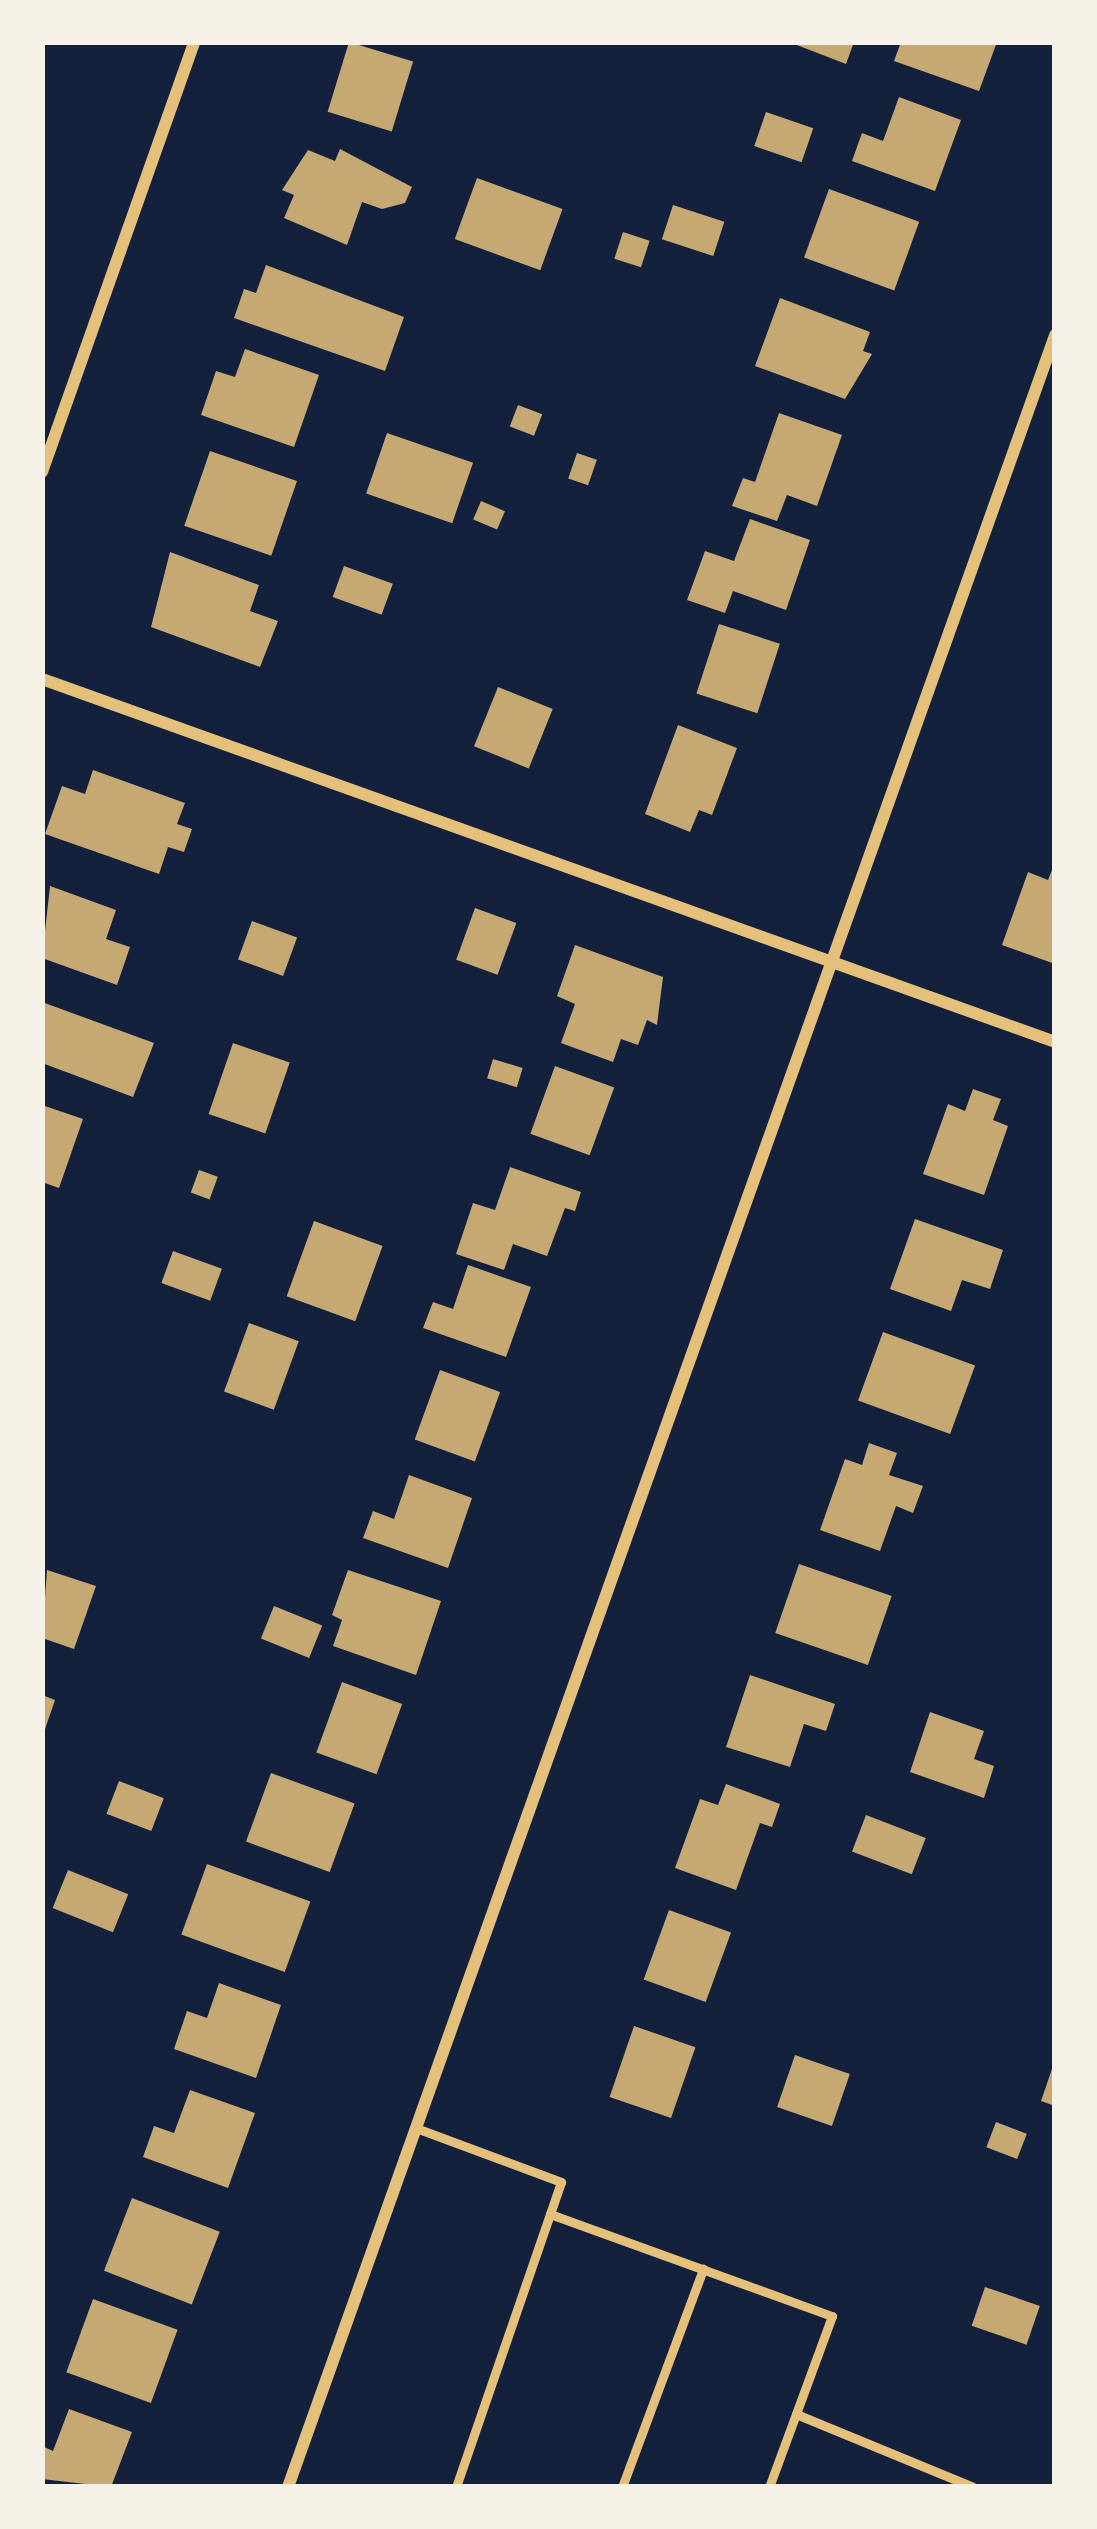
<!DOCTYPE html>
<html>
<head>
<meta charset="utf-8">
<style>
  body { margin:0 }
  #map { position:relative; width:1097px; height:2529px; overflow:hidden; background:#14213d; font-family:"Titillium Web",sans-serif }
  div>[style] { position:absolute }
  [style*='--x'] { left:calc(var(--x)*1px); top:calc(var(--y)*1px); width:calc(var(--w)*1px); rotate:calc(var(--a)*1deg) }
  .building>* { inset:0; background:#c6a872; transform-origin:0 0 }
  .service>* { height:9px; margin:-4.5px; padding:0 4.5px; transform-origin:4.5px; border-radius:4.5px; background:#e5c07b }
  .minor>* { height:12px; margin:-6px; padding:0 6px; transform-origin:6px; border-radius:6px; background:#e5c07b }
  span { translate:-50% -50%; white-space:nowrap; text-align:center; line-height:1.15; -webkit-text-stroke:9px #f6f1e7; paint-order:stroke }
  .frame { position:absolute; inset:0; border:45px solid #f6f1e7; pointer-events:none }
</style>
</head>
<body>
<div id="map">
  <div class="building">
    <div style="left:349px;top:42px;width:67px;height:73px;rotate:17deg"></div>
    <div style="clip-path:polygon(789px 42px,854px 42px,846px 64px)"></div>
    <div style="clip-path:polygon(901px 42px,997px 42px,979px 91px,894px 61px)"></div>
    <div style="clip-path:polygon(899px 97px,961px 120px,935px 191px,852px 161px,862px 133px,883px 141px)"></div>
    <div style="left:766px;top:112px;width:50px;height:36px;rotate:19deg"></div>
    <div style="clip-path:polygon(340px 149px,412px 187px,405px 203px,382px 209px,362px 202px,347px 245px,284px 218px,294px 195px,282px 190px,308px 150px,335px 161px)"></div>
    <div style="left:477px;top:178px;width:91px;height:65px;rotate:20deg"></div>
    <div style="left:829px;top:189px;width:96px;height:73px;rotate:20deg"></div>
    <div style="left:673px;top:205px;width:54px;height:36px;rotate:18deg"></div>
    <div style="left:623px;top:232px;width:28px;height:28px;rotate:18deg"></div>
    <div style="clip-path:polygon(266px 265px,404px 317px,385px 371px,234px 318px,244px 289px,256px 293px)"></div>
    <div style="clip-path:polygon(780px 298px,870px 332px,863px 351px,872px 354px,845px 399px,755px 366px)"></div>
    <div style="clip-path:polygon(245px 349px,319px 375px,294px 447px,201px 415px,216px 371px,235px 377px)"></div>
    <div style="left:518px;top:405px;width:26px;height:23px;rotate:21deg"></div>
    <div style="clip-path:polygon(779px 413px,842px 435px,817px 506px,787px 495px,777px 521px,732px 506px,743px 478px,755px 482px)"></div>
    <div style="left:387px;top:433px;width:91px;height:64px;rotate:19deg"></div>
    <div style="left:210px;top:451px;width:92px;height:79px;rotate:19deg"></div>
    <div style="left:577px;top:453px;width:21px;height:27px;rotate:19deg"></div>
    <div style="left:481px;top:501px;width:26px;height:20px;rotate:23deg"></div>
    <div style="clip-path:polygon(750px 519px,810px 540px,786px 610px,733px 591px,725px 613px,687px 600px,705px 551px,734px 561px)"></div>
    <div style="clip-path:polygon(170px 552px,259px 585px,250px 611px,278px 621px,260px 667px,151px 627px)"></div>
    <div style="left:344px;top:566px;width:52px;height:33px;rotate:20deg"></div>
    <div style="left:719px;top:624px;width:64px;height:73px;rotate:18deg"></div>
    <div style="left:498px;top:687px;width:59px;height:64px;rotate:22deg"></div>
    <div style="clip-path:polygon(678px 725px,737px 748px,712px 815px,699px 810px,690px 832px,645px 814px)"></div>
    <div style="clip-path:polygon(93px 770px,185px 803px,177px 824px,192px 829px,184px 852px,168px 847px,159px 874px,45px 834px,62px 786px,85px 794px)"></div>
    <div style="clip-path:polygon(1055px 863px,1055px 964px,1002px 945px,1028px 872px,1048px 880px)"></div>
    <div style="clip-path:polygon(50px 886px,116px 910px,106px 939px,130px 947px,117px 985px,42px 958px)"></div>
    <div style="left:475px;top:908px;width:44px;height:55px;rotate:20deg"></div>
    <div style="left:252px;top:921px;width:48px;height:41px;rotate:20deg"></div>
    <div style="clip-path:polygon(575px 945px,663px 977px,657px 1025px,647px 1020px,638px 1045px,621px 1039px,613px 1062px,561px 1043px,575px 1004px,557px 996px)"></div>
    <div style="clip-path:polygon(42px 1002px,154px 1043px,133px 1097px,42px 1063px)"></div>
    <div style="left:233px;top:1043px;width:60px;height:75px;rotate:19deg"></div>
    <div style="left:493px;top:1059px;width:31px;height:20px;rotate:17deg"></div>
    <div style="left:555px;top:1066px;width:63px;height:72px;rotate:20deg"></div>
    <div style="clip-path:polygon(973px 1089px,1001px 1099px,993px 1120px,1008px 1126px,984px 1195px,923px 1174px,948px 1104px,965px 1111px)"></div>
    <div style="clip-path:polygon(42px 1105px,83px 1119px,59px 1188px,42px 1182px)"></div>
    <div style="clip-path:polygon(510px 1167px,581px 1192px,575px 1211px,565px 1208px,547px 1256px,513px 1244px,504px 1270px,456px 1254px,473px 1203px,495px 1210px)"></div>
    <div style="left:199px;top:1170px;width:20px;height:24px;rotate:20deg"></div>
    <div style="clip-path:polygon(915px 1219px,1003px 1250px,990px 1289px,962px 1280px,951px 1311px,890px 1289px)"></div>
    <div style="left:314px;top:1221px;width:73px;height:80px;rotate:20deg"></div>
    <div style="left:173px;top:1251px;width:52px;height:34px;rotate:20deg"></div>
    <div style="clip-path:polygon(468px 1265px,531px 1287px,506px 1357px,423px 1328px,433px 1302px,453px 1309px)"></div>
    <div style="left:249px;top:1323px;width:53px;height:73px;rotate:20deg"></div>
    <div style="left:883px;top:1332px;width:98px;height:73px;rotate:20deg"></div>
    <div style="left:440px;top:1370px;width:64px;height:74px;rotate:20deg"></div>
    <div style="clip-path:polygon(869px 1443px,897px 1453px,889px 1475px,923px 1486px,913px 1513px,896px 1506px,880px 1551px,820px 1530px,845px 1459px,862px 1465px)"></div>
    <div style="clip-path:polygon(409px 1475px,472px 1498px,448px 1568px,363px 1538px,373px 1511px,394px 1519px)"></div>
    <div style="left:799px;top:1564px;width:98px;height:73px;rotate:19deg"></div>
    <div style="clip-path:polygon(47px 1570px,96px 1586px,74px 1649px,42px 1638px)"></div>
    <div style="clip-path:polygon(348px 1570px,441px 1601px,416px 1675px,333px 1646px,342px 1620px,332px 1615px)"></div>
    <div style="left:274px;top:1606px;width:52px;height:35px;rotate:22deg"></div>
    <div style="clip-path:polygon(750px 1675px,835px 1704px,826px 1731px,804px 1724px,790px 1767px,726px 1747px)"></div>
    <div style="left:342px;top:1682px;width:64px;height:75px;rotate:20deg"></div>
    <div style="clip-path:polygon(42px 1695px,55px 1700px,43px 1735px,42px 1735px)"></div>
    <div style="clip-path:polygon(930px 1712px,984px 1731px,974px 1759px,994px 1766px,984px 1798px,910px 1772px)"></div>
    <div style="left:271px;top:1773px;width:89px;height:73px;rotate:20deg"></div>
    <div style="left:119px;top:1781px;width:48px;height:35px;rotate:21deg"></div>
    <div style="clip-path:polygon(726px 1784px,780px 1804px,772px 1827px,760px 1823px,736px 1890px,675px 1868px,700px 1799px,718px 1805px)"></div>
    <div style="left:866px;top:1815px;width:64px;height:39px;rotate:21deg"></div>
    <div style="left:207px;top:1864px;width:110px;height:75px;rotate:20deg"></div>
    <div style="left:68px;top:1870px;width:65px;height:41px;rotate:22deg"></div>
    <div style="left:669px;top:1910px;width:66px;height:74px;rotate:20deg"></div>
    <div style="clip-path:polygon(219px 1983px,281px 2005px,256px 2078px,174px 2049px,187px 2011px,207px 2018px)"></div>
    <div style="left:634px;top:2026px;width:65px;height:75px;rotate:19deg"></div>
    <div style="left:795px;top:2055px;width:58px;height:55px;rotate:19deg"></div>
    <div style="clip-path:polygon(1054px 2063px,1055px 2063px,1055px 2106px,1041px 2101px)"></div>
    <div style="clip-path:polygon(190px 2090px,255px 2113px,228px 2188px,143px 2157px,154px 2126px,174px 2133px)"></div>
    <div style="left:996px;top:2122px;width:33px;height:27px;rotate:21deg"></div>
    <div style="left:132px;top:2198px;width:94px;height:78px;rotate:21deg"></div>
    <div style="left:985px;top:2287px;width:58px;height:41px;rotate:19deg"></div>
    <div style="left:93px;top:2299px;width:90px;height:78px;rotate:20deg"></div>
    <div style="clip-path:polygon(69px 2409px,132px 2432px,111px 2487px,42px 2479px,42px 2446px,53px 2451px)"></div>
  </div>
  <div class="service">
    <div style="--x:416;--y:2128;--w:155;--a:20.4"></div>
    <div style="--x:561;--y:2182;--w:323;--a:109"></div>
    <div style="--x:550;--y:2214;--w:300;--a:19.9"></div>
    <div style="--x:832;--y:2316;--w:182;--a:110.2"></div>
    <div style="--x:796;--y:2414;--w:191;--a:22.4"></div>
    <div style="--x:622;--y:2487;--w:233;--a:-69.6"></div>
  </div>
  <div class="minor">
    <div style="--x:42;--y:472;--w:456;--a:-70.5"></div>
    <div style="--x:42;--y:679;--w:1076;--a:19.71"></div>
    <div style="--x:288;--y:2487;--w:2285;--a:-70.38"></div>
  </div>
  <div class="frame"></div>
</div>
</body>
</html>
